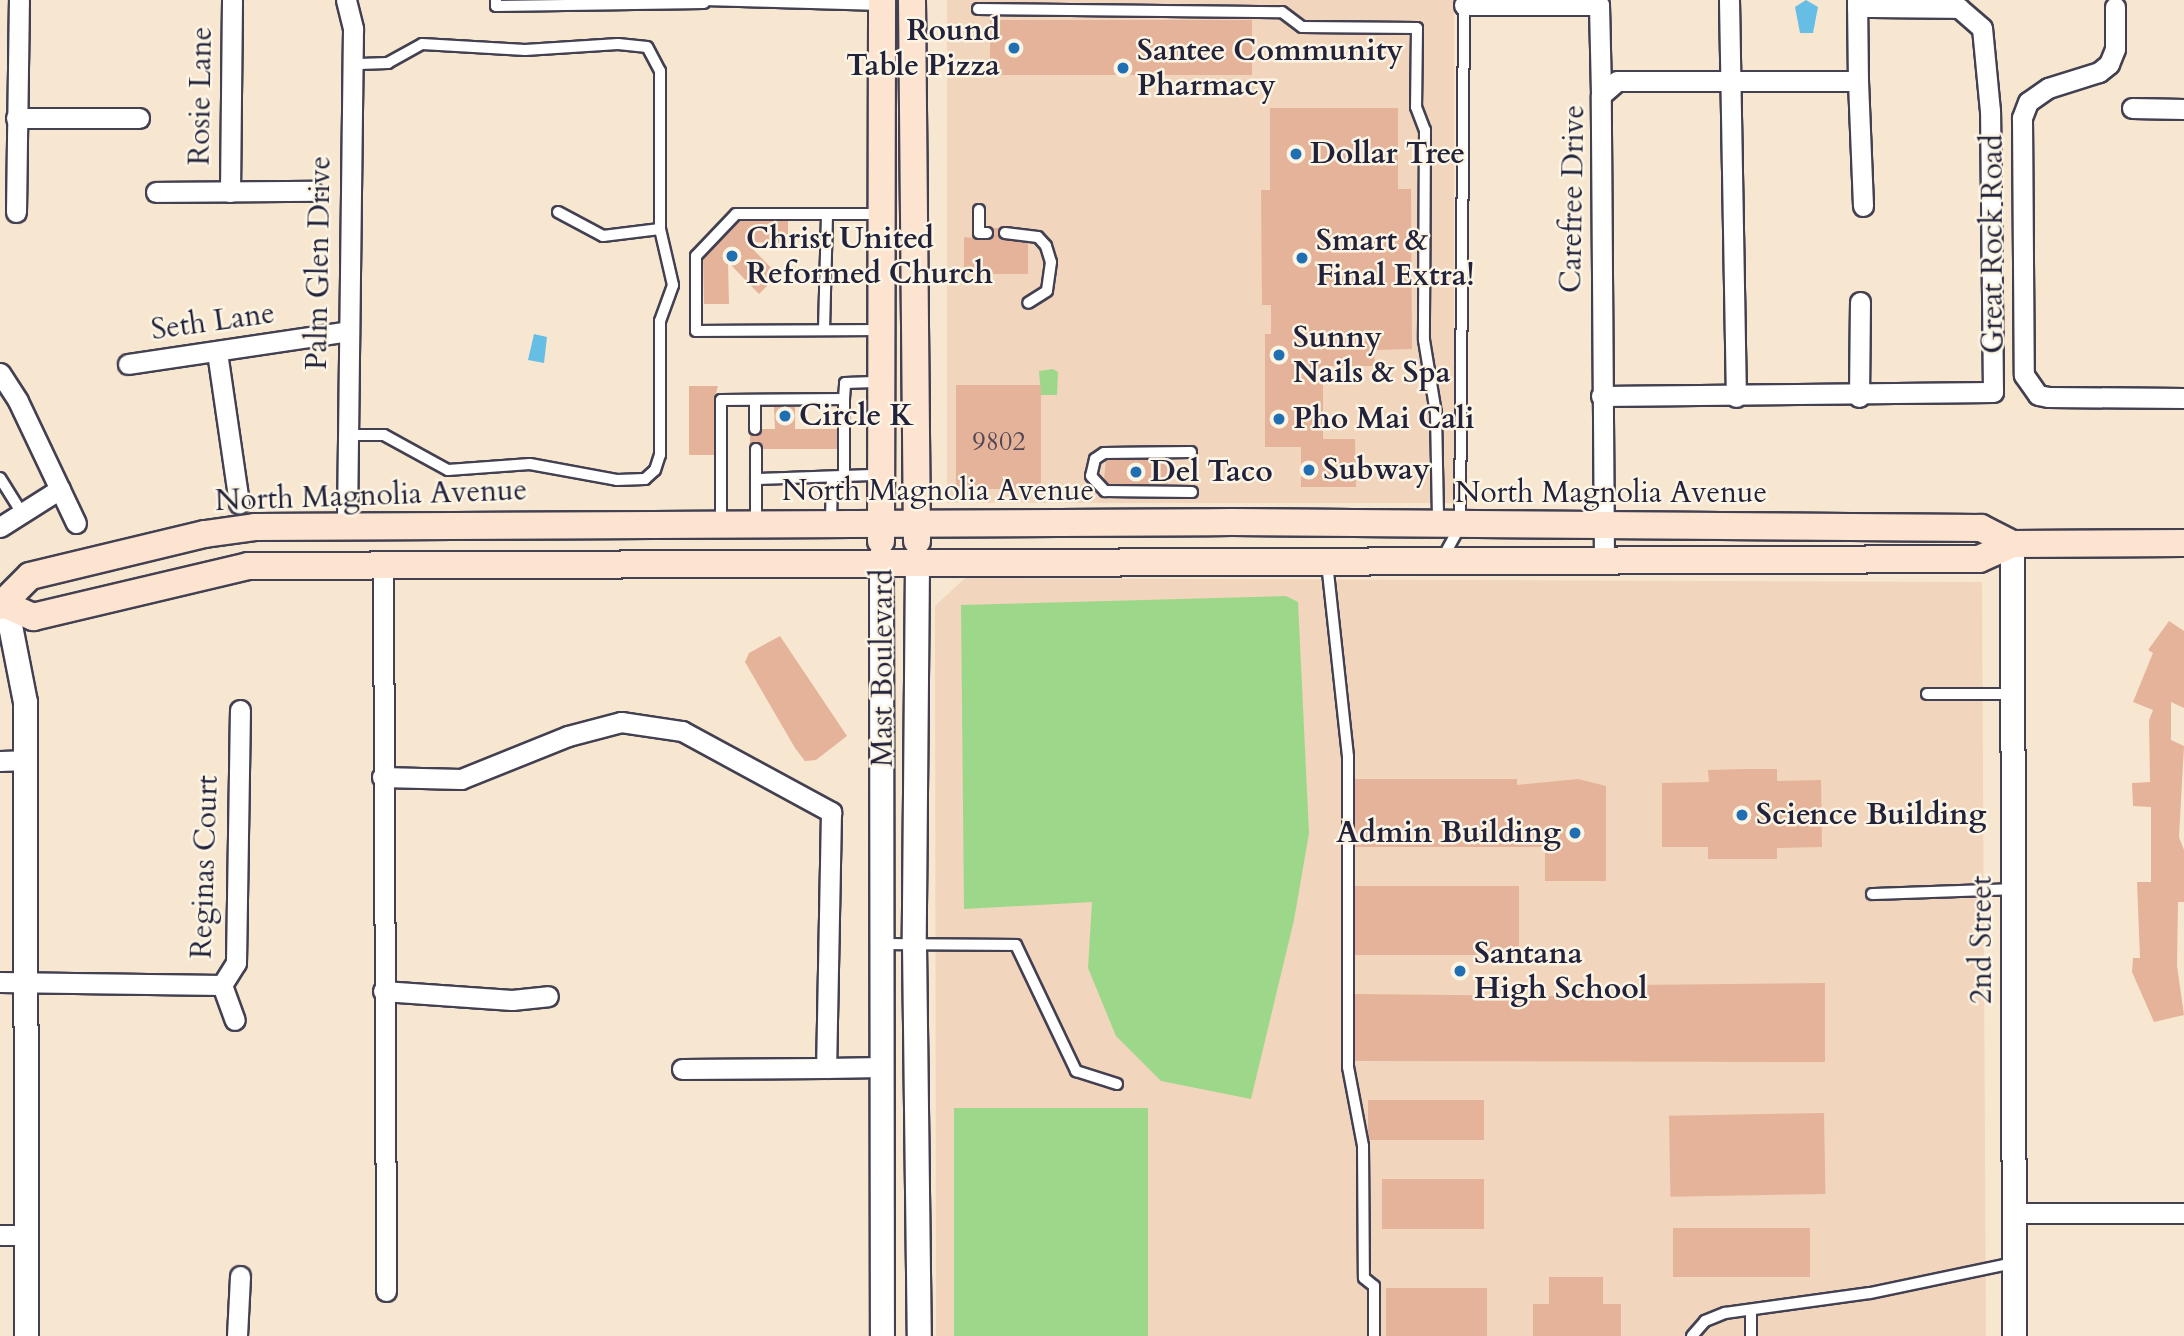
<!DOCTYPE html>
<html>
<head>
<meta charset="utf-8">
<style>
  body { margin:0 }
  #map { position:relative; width:2184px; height:1336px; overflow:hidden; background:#f8e7d0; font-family:Cardo,serif }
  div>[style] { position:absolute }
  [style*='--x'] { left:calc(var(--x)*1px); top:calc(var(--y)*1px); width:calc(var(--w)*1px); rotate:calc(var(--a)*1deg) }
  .built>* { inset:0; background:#f1d5bd; transform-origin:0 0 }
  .green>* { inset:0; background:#9dd78a; transform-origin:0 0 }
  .water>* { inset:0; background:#67bee4 }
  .building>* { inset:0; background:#e5b39a; transform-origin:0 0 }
  .roads { filter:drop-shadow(2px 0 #424051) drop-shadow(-2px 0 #424051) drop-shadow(0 2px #424051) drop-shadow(0 -2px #424051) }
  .service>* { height:10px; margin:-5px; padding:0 5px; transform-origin:5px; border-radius:5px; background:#fff }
  .minor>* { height:19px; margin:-9.5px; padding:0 9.5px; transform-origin:9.5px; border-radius:9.5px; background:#fff }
  .tertiary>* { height:23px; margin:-11.5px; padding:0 11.5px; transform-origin:11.5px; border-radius:11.5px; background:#fff }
  .secondary>* { height:26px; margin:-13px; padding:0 13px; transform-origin:13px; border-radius:13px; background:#fde4d1 }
  .dots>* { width:19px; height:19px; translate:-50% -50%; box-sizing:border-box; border:4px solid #fcf5e5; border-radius:50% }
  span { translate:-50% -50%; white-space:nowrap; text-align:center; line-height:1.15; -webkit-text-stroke:5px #fcf5e5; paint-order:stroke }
  .number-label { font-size:26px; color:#534653 }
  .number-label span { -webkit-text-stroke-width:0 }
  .poi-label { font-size:30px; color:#22223b; font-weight:700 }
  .right { translate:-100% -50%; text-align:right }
  .left { translate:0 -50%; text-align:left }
  .street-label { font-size:30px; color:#22223b }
</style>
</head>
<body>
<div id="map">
  <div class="built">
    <div style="left:947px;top:0;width:507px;height:503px"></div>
    <div style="clip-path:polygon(965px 578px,1982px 582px,1986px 1336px,936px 1336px,935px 606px)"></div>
  </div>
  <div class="green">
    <div style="clip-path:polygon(1053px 369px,1058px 372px,1057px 395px,1041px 395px,1039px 371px)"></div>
    <div style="clip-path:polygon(1286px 596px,1298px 602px,1309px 833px,1294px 920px,1251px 1099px,1161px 1081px,1116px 1036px,1088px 968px,1092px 902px,964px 909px,961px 605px)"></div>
    <div style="left:1148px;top:1108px;width:228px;height:194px;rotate:90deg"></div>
  </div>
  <div class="water">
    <div style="clip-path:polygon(1806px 0,1818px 7px,1813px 33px,1800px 33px,1795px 7px)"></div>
    <div style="clip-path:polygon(534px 334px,547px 337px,544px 363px,528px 360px)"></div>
  </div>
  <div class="building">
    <div style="left:990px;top:20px;width:262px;height:55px"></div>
    <div style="clip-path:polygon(1270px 108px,1398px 108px,1398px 189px,1411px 189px,1412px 349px,1374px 350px,1375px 366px,1323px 366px,1323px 439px,1355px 439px,1356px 487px,1301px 487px,1301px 447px,1265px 447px,1265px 334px,1271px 334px,1271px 305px,1262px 305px,1261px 190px,1270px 190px)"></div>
    <div style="clip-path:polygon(739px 221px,788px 221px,788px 243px,746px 242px,778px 275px,759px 294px,728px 262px,729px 304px,704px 304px,703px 259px)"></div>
    <div style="clip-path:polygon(992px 228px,1000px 228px,1001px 239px,1028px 243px,1028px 274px,964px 274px,964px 237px,990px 240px)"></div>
    <div style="left:956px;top:385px;width:85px;height:104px"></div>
    <div style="clip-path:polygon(689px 386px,718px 386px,714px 400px,714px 455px,689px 455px)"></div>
    <div style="clip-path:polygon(774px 407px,795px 407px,795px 429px,837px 429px,837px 449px,763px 449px,757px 442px,750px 445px,750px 434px,756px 436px,762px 429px,775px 429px)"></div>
    <div style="clip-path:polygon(1106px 460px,1168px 460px,1168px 484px,1108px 484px,1104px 479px)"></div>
    <div style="clip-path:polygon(2169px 621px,2184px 631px,2184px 708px,2171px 702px,2171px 740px,2184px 746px,2179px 837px,2184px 850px,2184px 902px,2178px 902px,2177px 966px,2184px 1015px,2154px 1022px,2132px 972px,2133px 958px,2140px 958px,2137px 882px,2151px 882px,2151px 807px,2133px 806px,2132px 783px,2150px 782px,2149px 720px,2153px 710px,2133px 702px,2153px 653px,2148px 650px)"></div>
    <div style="clip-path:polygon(780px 636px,847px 736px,816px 760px,805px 761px,795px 748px,745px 662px,749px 653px)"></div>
    <div style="clip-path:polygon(1745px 769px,1777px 769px,1777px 781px,1821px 780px,1822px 847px,1777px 848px,1777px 859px,1708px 859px,1708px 847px,1662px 847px,1662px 783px,1709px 782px,1708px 770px)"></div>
    <div style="clip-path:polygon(1355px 779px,1517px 779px,1517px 785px,1578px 779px,1606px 786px,1606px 881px,1545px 881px,1545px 847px,1355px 847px)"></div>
    <div style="left:1355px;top:886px;width:164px;height:69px"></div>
    <div style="clip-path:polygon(1825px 983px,1825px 1062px,1355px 1061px,1355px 994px,1633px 997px,1633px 985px)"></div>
    <div style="left:1368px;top:1100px;width:116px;height:40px"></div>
    <div style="left:1824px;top:1113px;width:81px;height:155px;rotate:89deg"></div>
    <div style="left:1382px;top:1179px;width:102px;height:50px"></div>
    <div style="left:1810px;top:1228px;width:49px;height:137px;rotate:90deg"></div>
    <div style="clip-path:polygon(1549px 1277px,1603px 1277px,1603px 1304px,1621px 1304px,1621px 1336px,1533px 1336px,1533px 1304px,1549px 1304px)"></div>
    <div style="left:1386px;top:1288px;width:101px;height:48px"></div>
  </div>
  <div class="roads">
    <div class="service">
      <div style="--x:496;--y:0;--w:6;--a:90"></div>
      <div style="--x:496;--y:6;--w:208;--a:-0.8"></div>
      <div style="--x:704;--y:0;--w:178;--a:1.6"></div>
      <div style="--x:978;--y:9;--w:304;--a:0.6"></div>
      <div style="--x:1282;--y:12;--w:25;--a:37"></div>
      <div style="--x:1302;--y:27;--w:115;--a:0.5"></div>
      <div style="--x:1417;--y:28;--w:79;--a:90.7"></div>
      <div style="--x:1416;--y:107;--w:25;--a:69"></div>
      <div style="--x:1425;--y:130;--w:210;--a:90.3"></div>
      <div style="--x:1424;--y:340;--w:74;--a:80.7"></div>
      <div style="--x:1436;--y:413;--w:109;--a:88.9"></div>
      <div style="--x:979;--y:210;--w:23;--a:90"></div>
      <div style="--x:979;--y:233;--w:8;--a:0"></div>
      <div style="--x:558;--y:212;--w:51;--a:28.1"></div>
      <div style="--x:603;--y:236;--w:57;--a:-7"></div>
      <div style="--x:1005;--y:233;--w:33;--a:7"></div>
      <div style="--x:1038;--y:237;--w:12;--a:48"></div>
      <div style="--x:1046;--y:246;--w:17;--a:73"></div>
      <div style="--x:1051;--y:262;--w:29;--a:98"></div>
      <div style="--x:1047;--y:291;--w:22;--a:148"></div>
      <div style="--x:824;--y:330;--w:116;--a:-88.5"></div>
      <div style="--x:879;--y:330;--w:183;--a:179.7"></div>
      <div style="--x:696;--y:331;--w:75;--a:-90"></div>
      <div style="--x:696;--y:256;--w:58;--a:-46.4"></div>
      <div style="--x:736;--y:214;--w:145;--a:0"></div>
      <div style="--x:844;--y:399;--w:77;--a:90"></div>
      <div style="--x:844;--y:476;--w:34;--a:-2"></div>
      <div style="--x:755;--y:400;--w:29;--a:90"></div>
      <div style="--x:347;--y:435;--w:37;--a:0"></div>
      <div style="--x:384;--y:435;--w:73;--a:28.7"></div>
      <div style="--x:448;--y:470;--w:82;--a:-4.2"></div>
      <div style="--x:530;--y:464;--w:88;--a:10.4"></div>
      <div style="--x:617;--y:480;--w:28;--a:-2"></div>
      <div style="--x:645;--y:479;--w:13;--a:-42"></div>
      <div style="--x:655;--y:470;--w:16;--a:-72"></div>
      <div style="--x:660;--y:455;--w:134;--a:-90"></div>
      <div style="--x:660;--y:321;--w:38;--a:-70"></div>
      <div style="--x:673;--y:285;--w:57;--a:-103.1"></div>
      <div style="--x:660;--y:229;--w:158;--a:-90"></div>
      <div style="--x:660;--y:71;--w:27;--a:-118"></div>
      <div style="--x:647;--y:47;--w:29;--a:-174"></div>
      <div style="--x:618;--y:44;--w:93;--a:176.3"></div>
      <div style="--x:525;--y:50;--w:103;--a:-176.7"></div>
      <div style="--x:422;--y:44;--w:39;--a:151"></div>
      <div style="--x:388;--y:63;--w:36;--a:178"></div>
      <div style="--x:756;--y:449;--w:30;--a:90"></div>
      <div style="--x:1191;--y:452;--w:87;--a:179.3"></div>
      <div style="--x:1104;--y:453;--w:11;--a:146"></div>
      <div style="--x:1095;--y:459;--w:17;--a:103"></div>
      <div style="--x:1091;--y:476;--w:21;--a:47"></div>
      <div style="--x:1105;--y:491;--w:87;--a:0.7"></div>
      <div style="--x:0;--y:478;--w:40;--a:58"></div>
      <div style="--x:831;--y:522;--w:45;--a:-88.7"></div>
      <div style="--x:721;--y:524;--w:124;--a:-90"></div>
      <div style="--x:721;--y:400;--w:123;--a:-0.5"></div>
      <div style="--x:844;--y:399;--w:16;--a:-86"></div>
      <div style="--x:845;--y:383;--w:36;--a:-2"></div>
      <div style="--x:756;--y:524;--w:45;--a:-90"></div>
      <div style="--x:756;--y:479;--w:88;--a:-2"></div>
      <div style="--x:1442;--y:559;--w:37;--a:-61"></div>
      <div style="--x:1460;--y:527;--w:525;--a:-89.56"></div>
      <div style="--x:1327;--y:563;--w:195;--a:83.8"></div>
      <div style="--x:1348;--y:757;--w:310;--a:90"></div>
      <div style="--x:1348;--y:1067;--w:80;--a:79.2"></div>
      <div style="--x:1363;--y:1146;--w:132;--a:89.6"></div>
      <div style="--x:1364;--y:1278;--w:13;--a:39"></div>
      <div style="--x:1374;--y:1286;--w:50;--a:90"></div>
      <div style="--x:1927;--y:694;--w:85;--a:0"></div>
      <div style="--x:1872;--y:894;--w:140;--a:-2"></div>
      <div style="--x:882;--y:944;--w:134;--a:0.4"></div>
      <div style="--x:1016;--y:945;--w:140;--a:64.5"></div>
      <div style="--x:1076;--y:1071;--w:43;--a:17.6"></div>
      <div style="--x:1751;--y:1310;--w:26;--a:90"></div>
      <div style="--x:1692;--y:1336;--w:20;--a:-49"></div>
      <div style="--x:1705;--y:1321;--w:22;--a:-22"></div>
      <div style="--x:1725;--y:1313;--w:146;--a:-7.9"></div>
      <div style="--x:1870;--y:1293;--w:147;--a:-11.8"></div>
    </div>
    <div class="minor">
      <div style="--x:346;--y:0;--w:30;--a:76"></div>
      <div style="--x:353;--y:29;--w:496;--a:90.7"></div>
      <div style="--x:1729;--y:0;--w:397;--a:89"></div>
      <div style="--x:1464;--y:5;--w:135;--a:0"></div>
      <div style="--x:1599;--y:5;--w:90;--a:88.7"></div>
      <div style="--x:2115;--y:7;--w:42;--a:90"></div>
      <div style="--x:2115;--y:49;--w:16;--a:112"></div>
      <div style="--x:2109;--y:64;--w:13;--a:141"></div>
      <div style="--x:2099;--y:72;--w:53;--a:162.6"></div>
      <div style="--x:2048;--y:88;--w:24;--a:145"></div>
      <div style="--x:2028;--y:102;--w:17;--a:111"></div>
      <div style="--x:2022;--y:118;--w:257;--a:89.6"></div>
      <div style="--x:2024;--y:375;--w:24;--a:55"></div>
      <div style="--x:2038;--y:395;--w:10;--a:11"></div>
      <div style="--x:2048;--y:397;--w:136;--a:0.4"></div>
      <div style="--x:1858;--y:81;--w:125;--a:87.7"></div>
      <div style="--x:2132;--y:108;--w:52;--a:1.1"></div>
      <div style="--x:16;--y:118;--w:123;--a:0"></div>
      <div style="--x:156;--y:192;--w:156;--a:-0.4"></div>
      <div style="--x:230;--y:192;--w:192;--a:-89.4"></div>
      <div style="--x:16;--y:212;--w:212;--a:-89.2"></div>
      <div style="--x:217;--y:352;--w:153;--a:81.7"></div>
      <div style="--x:128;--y:364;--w:222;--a:-8.5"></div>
      <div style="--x:0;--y:373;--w:33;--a:57"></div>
      <div style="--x:18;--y:401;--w:135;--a:64.6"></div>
      <div style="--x:1601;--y:396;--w:392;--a:-0.6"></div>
      <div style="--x:1993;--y:392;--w:281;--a:-90.6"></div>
      <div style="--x:1990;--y:111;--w:83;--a:-95.5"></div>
      <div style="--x:1982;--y:28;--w:30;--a:-139"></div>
      <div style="--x:1959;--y:8;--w:102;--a:-179.4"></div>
      <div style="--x:1859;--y:397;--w:95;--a:-89.4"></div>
      <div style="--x:0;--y:527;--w:71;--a:-32.3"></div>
      <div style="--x:1604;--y:561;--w:466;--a:-90.4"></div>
      <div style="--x:1601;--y:95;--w:21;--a:-41"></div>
      <div style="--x:1617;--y:81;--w:241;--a:0"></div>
      <div style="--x:1858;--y:81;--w:81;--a:-90.7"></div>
      <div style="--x:383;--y:563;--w:728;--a:89.76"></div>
      <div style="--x:0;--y:761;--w:25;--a:-2"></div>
      <div style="--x:382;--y:777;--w:79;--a:1.5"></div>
      <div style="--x:461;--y:779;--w:115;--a:-21.9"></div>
      <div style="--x:568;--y:736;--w:55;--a:-14.8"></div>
      <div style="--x:621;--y:722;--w:62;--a:8.4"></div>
      <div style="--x:682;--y:731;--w:170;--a:28.5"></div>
      <div style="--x:831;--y:812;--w:256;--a:91.1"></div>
      <div style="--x:826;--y:1068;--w:144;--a:179.6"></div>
      <div style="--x:0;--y:982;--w:222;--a:0.8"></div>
      <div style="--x:222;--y:985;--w:26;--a:-58"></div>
      <div style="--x:236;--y:963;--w:253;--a:-89.1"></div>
      <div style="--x:222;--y:985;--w:37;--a:70"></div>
      <div style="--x:383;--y:991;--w:129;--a:4"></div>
      <div style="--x:512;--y:1000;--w:36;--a:-6"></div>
      <div style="--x:826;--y:1068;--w:56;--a:-1"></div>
      <div style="--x:2014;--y:1213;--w:170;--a:0"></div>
      <div style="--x:0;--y:1235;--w:25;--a:-2"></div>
      <div style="--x:237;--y:1336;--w:60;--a:-87.1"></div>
    </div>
    <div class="tertiary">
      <div style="--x:2012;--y:544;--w:792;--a:89.86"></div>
      <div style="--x:881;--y:564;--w:772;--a:89.93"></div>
      <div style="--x:917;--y:564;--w:380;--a:90.5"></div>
      <div style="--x:914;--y:944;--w:392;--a:89.3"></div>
      <div style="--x:6;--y:605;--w:99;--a:78.9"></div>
      <div style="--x:25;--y:702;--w:634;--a:89.91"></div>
    </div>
    <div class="secondary">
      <div style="--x:912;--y:0;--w:541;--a:89.47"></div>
      <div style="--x:881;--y:541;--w:541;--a:-89.89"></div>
      <div style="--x:6;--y:605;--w:30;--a:24"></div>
      <div style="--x:33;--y:617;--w:221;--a:-13.3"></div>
      <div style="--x:248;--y:566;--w:1731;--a:-0.23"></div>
      <div style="--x:1979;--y:559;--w:36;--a:-24"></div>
      <div style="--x:2012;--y:544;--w:172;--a:-0.3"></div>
      <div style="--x:0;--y:606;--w:42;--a:-45"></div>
      <div style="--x:30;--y:576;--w:180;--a:-13.5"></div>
      <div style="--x:205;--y:534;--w:50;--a:-8"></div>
      <div style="--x:255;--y:527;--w:977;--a:-0.29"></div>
      <div style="--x:1232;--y:522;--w:749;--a:0.46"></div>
      <div style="--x:1981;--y:528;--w:35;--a:27"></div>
    </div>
  </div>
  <div class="dots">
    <div style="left:1014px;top:48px;background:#1f6fb2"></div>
    <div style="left:1123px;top:68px;background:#1f6fb2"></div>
    <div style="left:1296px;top:154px;background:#1f6fb2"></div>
    <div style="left:732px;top:256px;background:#1f6fb2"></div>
    <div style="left:1302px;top:258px;background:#1f6fb2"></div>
    <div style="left:1279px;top:355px;background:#1f6fb2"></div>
    <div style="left:785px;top:416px;background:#1f6fb2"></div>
    <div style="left:1279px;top:419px;background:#1f6fb2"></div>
    <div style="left:1309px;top:470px;background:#1f6fb2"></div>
    <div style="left:1136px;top:472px;background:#1f6fb2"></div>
    <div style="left:1742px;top:815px;background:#1f6fb2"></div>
    <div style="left:1575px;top:833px;background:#1f6fb2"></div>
    <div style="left:1460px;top:971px;background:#1f6fb2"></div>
  </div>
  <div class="number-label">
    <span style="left:999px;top:442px">9802</span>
  </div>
  <div class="poi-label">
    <span class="right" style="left:1000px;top:48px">Round<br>Table Pizza</span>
    <span class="left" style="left:1137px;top:68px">Santee Community<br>Pharmacy</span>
    <span class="left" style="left:1310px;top:154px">Dollar Tree</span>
    <span class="left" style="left:746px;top:256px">Christ United<br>Reformed Church</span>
    <span class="left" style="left:1316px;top:258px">Smart &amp;<br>Final Extra!</span>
    <span class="left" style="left:1293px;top:355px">Sunny<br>Nails &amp; Spa</span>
    <span class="left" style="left:799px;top:416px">Circle K</span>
    <span class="left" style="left:1293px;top:419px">Pho Mai Cali</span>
    <span class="left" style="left:1323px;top:470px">Subway</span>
    <span class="left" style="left:1150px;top:472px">Del Taco</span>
    <span class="left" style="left:1756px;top:815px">Science Building</span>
    <span class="right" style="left:1561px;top:833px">Admin Building</span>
    <span class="left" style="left:1474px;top:971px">Santana<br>High School</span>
  </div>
  <div class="street-label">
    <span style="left:201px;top:96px;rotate:-89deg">Rosie Lane</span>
    <span style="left:1573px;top:199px;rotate:-89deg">Carefree Drive</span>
    <span style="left:1993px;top:244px;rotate:-90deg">Great Rock Road</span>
    <span style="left:319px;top:263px;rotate:-89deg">Palm Glen Drive</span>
    <span style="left:213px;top:322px;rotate:-8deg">Seth Lane</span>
    <span style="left:938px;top:491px">North Magnolia Avenue</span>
    <span style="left:1611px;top:493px">North Magnolia Avenue</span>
    <span style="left:371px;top:496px;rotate:-2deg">North Magnolia Avenue</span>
    <span style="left:883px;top:668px;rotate:-90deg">Mast Boulevard</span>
    <span style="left:205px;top:867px;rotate:-88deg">Reginas Court</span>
    <span style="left:1982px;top:940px;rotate:-90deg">2nd Street</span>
  </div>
</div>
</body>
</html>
